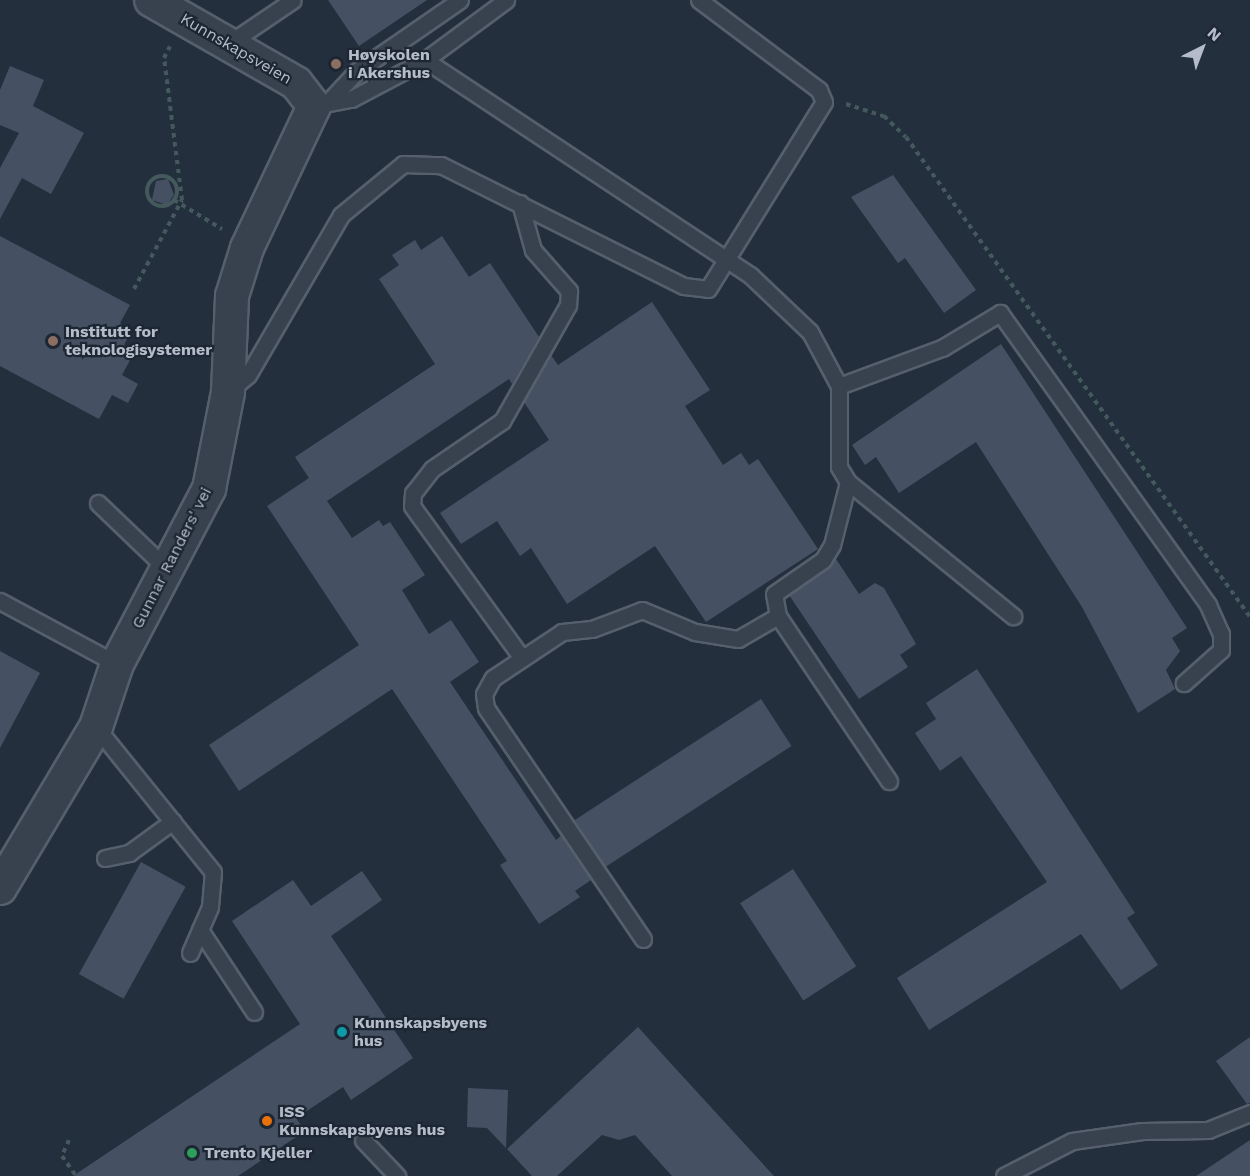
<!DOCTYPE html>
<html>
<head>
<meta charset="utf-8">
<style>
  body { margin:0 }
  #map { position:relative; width:1250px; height:1176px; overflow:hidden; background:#242f3e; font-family:"Work Sans",sans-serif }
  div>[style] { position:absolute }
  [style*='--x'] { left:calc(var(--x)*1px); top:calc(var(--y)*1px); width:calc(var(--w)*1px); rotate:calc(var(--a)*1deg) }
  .building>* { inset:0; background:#455162; transform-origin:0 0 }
  .path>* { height:4px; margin-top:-2px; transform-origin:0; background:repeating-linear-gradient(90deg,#44595c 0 4.5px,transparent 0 9px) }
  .path>.ring { margin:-2px; padding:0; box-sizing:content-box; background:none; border:4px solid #44595c; border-radius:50% }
  .roads { filter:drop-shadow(2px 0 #565f6c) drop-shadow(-2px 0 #565f6c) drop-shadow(0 2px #565f6c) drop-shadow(0 -2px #565f6c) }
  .service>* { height:15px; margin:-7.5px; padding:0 7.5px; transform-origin:7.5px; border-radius:7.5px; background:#38414e }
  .minor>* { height:32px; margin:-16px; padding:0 16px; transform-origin:16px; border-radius:16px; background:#38414e }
  .dots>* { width:16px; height:16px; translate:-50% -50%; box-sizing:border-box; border:3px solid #1d2633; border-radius:50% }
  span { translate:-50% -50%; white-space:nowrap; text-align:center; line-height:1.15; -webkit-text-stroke:4.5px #1d2633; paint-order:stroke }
  .street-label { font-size:16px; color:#b4bcc9 }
  .poi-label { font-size:16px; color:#b4bcc9; font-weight:700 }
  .left { translate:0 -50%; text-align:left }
  .north { position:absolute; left:1172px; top:18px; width:60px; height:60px; -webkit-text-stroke:4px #1d2633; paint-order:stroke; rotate:42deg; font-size:16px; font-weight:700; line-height:24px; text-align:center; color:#b4bcc9 }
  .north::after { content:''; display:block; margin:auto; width:21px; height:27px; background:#b4bcc9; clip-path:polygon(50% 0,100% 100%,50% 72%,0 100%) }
</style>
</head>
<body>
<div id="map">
  <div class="building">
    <div style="clip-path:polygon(328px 0,427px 0,359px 46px)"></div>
    <div style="clip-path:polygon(10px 66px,44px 80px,33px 106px,84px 133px,51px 194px,22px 178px,0 219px,0 168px,19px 133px,0 125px,0 90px)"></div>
    <div style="clip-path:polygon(893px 175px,976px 290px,944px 313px,905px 258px,898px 263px,851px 197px)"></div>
    <div style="clip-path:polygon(168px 179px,174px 195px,167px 205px,152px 200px,156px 181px)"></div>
    <div style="clip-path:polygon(0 236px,130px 305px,120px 323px,132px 329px,124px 345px,135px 351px,122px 375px,138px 384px,128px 403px,112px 395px,99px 419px,0 366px)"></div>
    <div style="clip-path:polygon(442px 236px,469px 277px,490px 263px,539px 337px,512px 384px,509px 379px,327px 501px,352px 538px,379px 520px,383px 526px,390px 522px,425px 575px,402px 590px,429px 634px,451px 620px,479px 662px,450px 682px,556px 840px,561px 836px,591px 880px,575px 891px,580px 897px,539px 924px,500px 865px,507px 861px,392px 689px,239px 791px,209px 745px,359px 645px,267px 506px,309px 478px,295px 457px,435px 364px,379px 279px,399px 265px,392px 255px,415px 240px,421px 250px)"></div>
    <div style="clip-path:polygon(652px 302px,710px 390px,685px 406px,723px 465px,741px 453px,749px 465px,758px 459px,818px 549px,706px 622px,655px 546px,567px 604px,531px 548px,520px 556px,497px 521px,461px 544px,440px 513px,549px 440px,524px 402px,551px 355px,558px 365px)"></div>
    <div style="clip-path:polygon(1001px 344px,1187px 628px,1172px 638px,1180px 651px,1166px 670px,1175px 689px,1138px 713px,1082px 607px,976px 442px,899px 493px,876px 457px,865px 465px,852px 445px)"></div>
    <div style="clip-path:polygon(836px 559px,859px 594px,875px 583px,884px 588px,916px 644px,900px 655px,908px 667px,859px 699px,789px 595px)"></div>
    <div style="clip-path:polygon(0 651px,40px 673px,0 748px)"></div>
    <div style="clip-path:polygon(977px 669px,1135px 913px,1127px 918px,1158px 965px,1121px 990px,1081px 934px,929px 1030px,897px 978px,1047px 882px,961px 756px,940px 771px,915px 733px,936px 719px,926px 703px)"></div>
    <div style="left:761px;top:699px;width:56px;height:222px;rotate:57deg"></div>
    <div style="left:141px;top:862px;width:51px;height:128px;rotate:29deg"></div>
    <div style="left:793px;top:869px;width:116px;height:63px;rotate:57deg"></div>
    <div style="clip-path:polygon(362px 871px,382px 900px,331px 936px,413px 1058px,351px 1100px,343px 1087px,296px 1118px,305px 1131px,238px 1176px,73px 1176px,300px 1024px,232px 921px,293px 880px,311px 906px)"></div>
    <div style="clip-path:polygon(638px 1027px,675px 1068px,774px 1176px,672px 1176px,635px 1135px,619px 1140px,602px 1135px,557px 1176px,532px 1176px,507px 1149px)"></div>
    <div style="clip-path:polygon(1250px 1037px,1250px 1103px,1247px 1104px,1216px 1061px)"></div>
    <div style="clip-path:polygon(468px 1088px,508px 1090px,506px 1148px,487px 1128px,467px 1127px)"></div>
    <div style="clip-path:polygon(1250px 1140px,1250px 1176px,1196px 1176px)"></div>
  </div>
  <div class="path">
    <div style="--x:846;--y:104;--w:40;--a:18"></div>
    <div style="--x:884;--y:116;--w:30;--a:44"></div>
    <div style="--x:906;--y:137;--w:591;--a:54.37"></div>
    <div class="ring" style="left:147px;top:176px;width:26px;height:26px"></div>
    <div style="--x:174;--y:200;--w:56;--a:31.1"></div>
    <div style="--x:134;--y:289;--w:101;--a:-61.7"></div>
    <div style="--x:182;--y:200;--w:143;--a:-97.2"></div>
    <div style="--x:164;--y:58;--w:13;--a:-63"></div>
    <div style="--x:69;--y:1140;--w:17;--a:114"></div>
    <div style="--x:62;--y:1156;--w:24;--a:55"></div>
  </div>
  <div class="roads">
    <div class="service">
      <div style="--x:228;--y:44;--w:78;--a:-34.1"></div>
      <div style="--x:425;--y:60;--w:391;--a:33.5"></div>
      <div style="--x:751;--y:276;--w:81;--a:43.5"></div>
      <div style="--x:810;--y:332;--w:61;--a:61.8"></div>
      <div style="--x:839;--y:386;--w:110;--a:-20.3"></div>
      <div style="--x:942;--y:348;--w:68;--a:-31.1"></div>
      <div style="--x:1000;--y:313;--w:359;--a:54.5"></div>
      <div style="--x:1208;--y:605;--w:32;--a:66"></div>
      <div style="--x:1221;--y:634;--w:16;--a:90"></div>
      <div style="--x:1221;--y:650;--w:50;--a:138.3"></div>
      <div style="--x:329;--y:101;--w:41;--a:-47"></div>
      <div style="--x:357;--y:71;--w:125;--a:-34.6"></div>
      <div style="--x:314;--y:106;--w:38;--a:-11"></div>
      <div style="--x:351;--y:99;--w:84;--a:-27.8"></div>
      <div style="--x:425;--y:60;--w:101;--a:-36.5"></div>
      <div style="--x:520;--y:203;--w:49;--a:74.5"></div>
      <div style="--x:533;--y:250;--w:55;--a:48.7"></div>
      <div style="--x:569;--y:291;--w:14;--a:94"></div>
      <div style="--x:568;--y:305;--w:133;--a:119.6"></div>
      <div style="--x:502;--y:421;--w:85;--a:145.6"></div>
      <div style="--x:432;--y:469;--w:31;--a:128"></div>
      <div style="--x:413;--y:493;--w:13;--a:94"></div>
      <div style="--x:412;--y:506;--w:188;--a:54.1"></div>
      <div style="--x:839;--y:386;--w:81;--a:90"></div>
      <div style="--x:839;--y:467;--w:17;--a:59"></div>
      <div style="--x:848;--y:482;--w:213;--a:39.1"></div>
      <div style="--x:230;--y:390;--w:23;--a:-40"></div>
      <div style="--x:248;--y:375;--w:185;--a:-59.8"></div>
      <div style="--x:341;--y:215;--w:80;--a:-39.4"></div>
      <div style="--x:403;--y:164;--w:38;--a:2"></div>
      <div style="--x:441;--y:165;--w:271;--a:26.5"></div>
      <div style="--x:684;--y:286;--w:24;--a:7"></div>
      <div style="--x:708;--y:289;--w:220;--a:-58.2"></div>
      <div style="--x:824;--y:102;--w:13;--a:-113"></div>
      <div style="--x:819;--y:90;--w:150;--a:-143.1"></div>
      <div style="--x:98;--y:503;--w:98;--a:43.8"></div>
      <div style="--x:0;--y:601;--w:133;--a:28.3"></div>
      <div style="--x:778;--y:616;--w:22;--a:-100"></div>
      <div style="--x:774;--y:594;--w:60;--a:-34.8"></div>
      <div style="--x:823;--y:560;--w:17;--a:-59"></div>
      <div style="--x:832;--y:545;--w:65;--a:-75.7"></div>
      <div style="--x:96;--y:727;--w:186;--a:51.1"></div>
      <div style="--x:213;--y:872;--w:35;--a:95"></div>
      <div style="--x:210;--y:907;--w:50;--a:113.5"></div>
      <div style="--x:105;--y:858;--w:25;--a:-12"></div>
      <div style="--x:129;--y:853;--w:54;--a:-36"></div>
      <div style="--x:200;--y:930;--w:98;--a:56.6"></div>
      <div style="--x:643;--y:939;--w:279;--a:-124.2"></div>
      <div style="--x:486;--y:708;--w:14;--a:-98"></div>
      <div style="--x:484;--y:694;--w:18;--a:-61"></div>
      <div style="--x:493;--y:678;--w:83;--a:-33.7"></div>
      <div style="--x:562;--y:632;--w:30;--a:-6"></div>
      <div style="--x:592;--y:629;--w:53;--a:-20.8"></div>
      <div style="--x:642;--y:610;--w:57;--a:22.5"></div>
      <div style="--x:695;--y:632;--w:44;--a:9.2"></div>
      <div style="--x:738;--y:639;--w:46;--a:-29.9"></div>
      <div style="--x:778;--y:616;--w:199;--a:56.1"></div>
      <div style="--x:363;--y:1140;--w:50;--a:46.6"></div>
      <div style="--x:1004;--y:1176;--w:76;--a:-27.2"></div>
      <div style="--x:1072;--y:1141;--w:71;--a:-8.1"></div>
      <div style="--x:1142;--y:1131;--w:66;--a:-0.9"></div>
      <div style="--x:1208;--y:1130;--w:45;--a:-22"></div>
    </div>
    <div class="minor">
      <div style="--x:0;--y:888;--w:187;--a:-59.2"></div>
      <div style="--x:96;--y:727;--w:66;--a:-71.6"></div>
      <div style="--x:117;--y:664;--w:198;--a:-62.3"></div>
      <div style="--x:209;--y:489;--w:99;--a:-78.9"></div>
      <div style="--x:228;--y:392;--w:96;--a:-87.6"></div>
      <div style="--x:232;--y:296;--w:50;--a:-72.6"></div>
      <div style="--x:247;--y:248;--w:157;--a:-64.7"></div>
      <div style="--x:314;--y:106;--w:29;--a:-128"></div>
      <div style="--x:296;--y:83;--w:167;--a:-150.2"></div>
    </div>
  </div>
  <div class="dots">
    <div style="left:336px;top:64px;background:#8d6e63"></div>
    <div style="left:53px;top:341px;background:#8d6e63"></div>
    <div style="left:342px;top:1032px;background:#0f9aa8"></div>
    <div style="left:267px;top:1121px;background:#e8710a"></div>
    <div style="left:192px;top:1153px;background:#2e9e5b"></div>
  </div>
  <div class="street-label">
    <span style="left:236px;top:49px;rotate:30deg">Kunnskapsveien</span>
    <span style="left:172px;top:558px;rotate:-63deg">Gunnar Randers' vei</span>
  </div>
  <div class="poi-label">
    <span class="left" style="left:348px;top:64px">Høyskolen<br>i Akershus</span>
    <span class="left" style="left:65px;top:341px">Institutt for<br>teknologisystemer</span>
    <span class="left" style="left:354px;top:1032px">Kunnskapsbyens<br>hus</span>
    <span class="left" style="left:279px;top:1121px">ISS<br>Kunnskapsbyens hus</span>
    <span class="left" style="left:204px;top:1153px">Trento Kjeller</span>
  </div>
  <div class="north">N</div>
</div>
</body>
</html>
